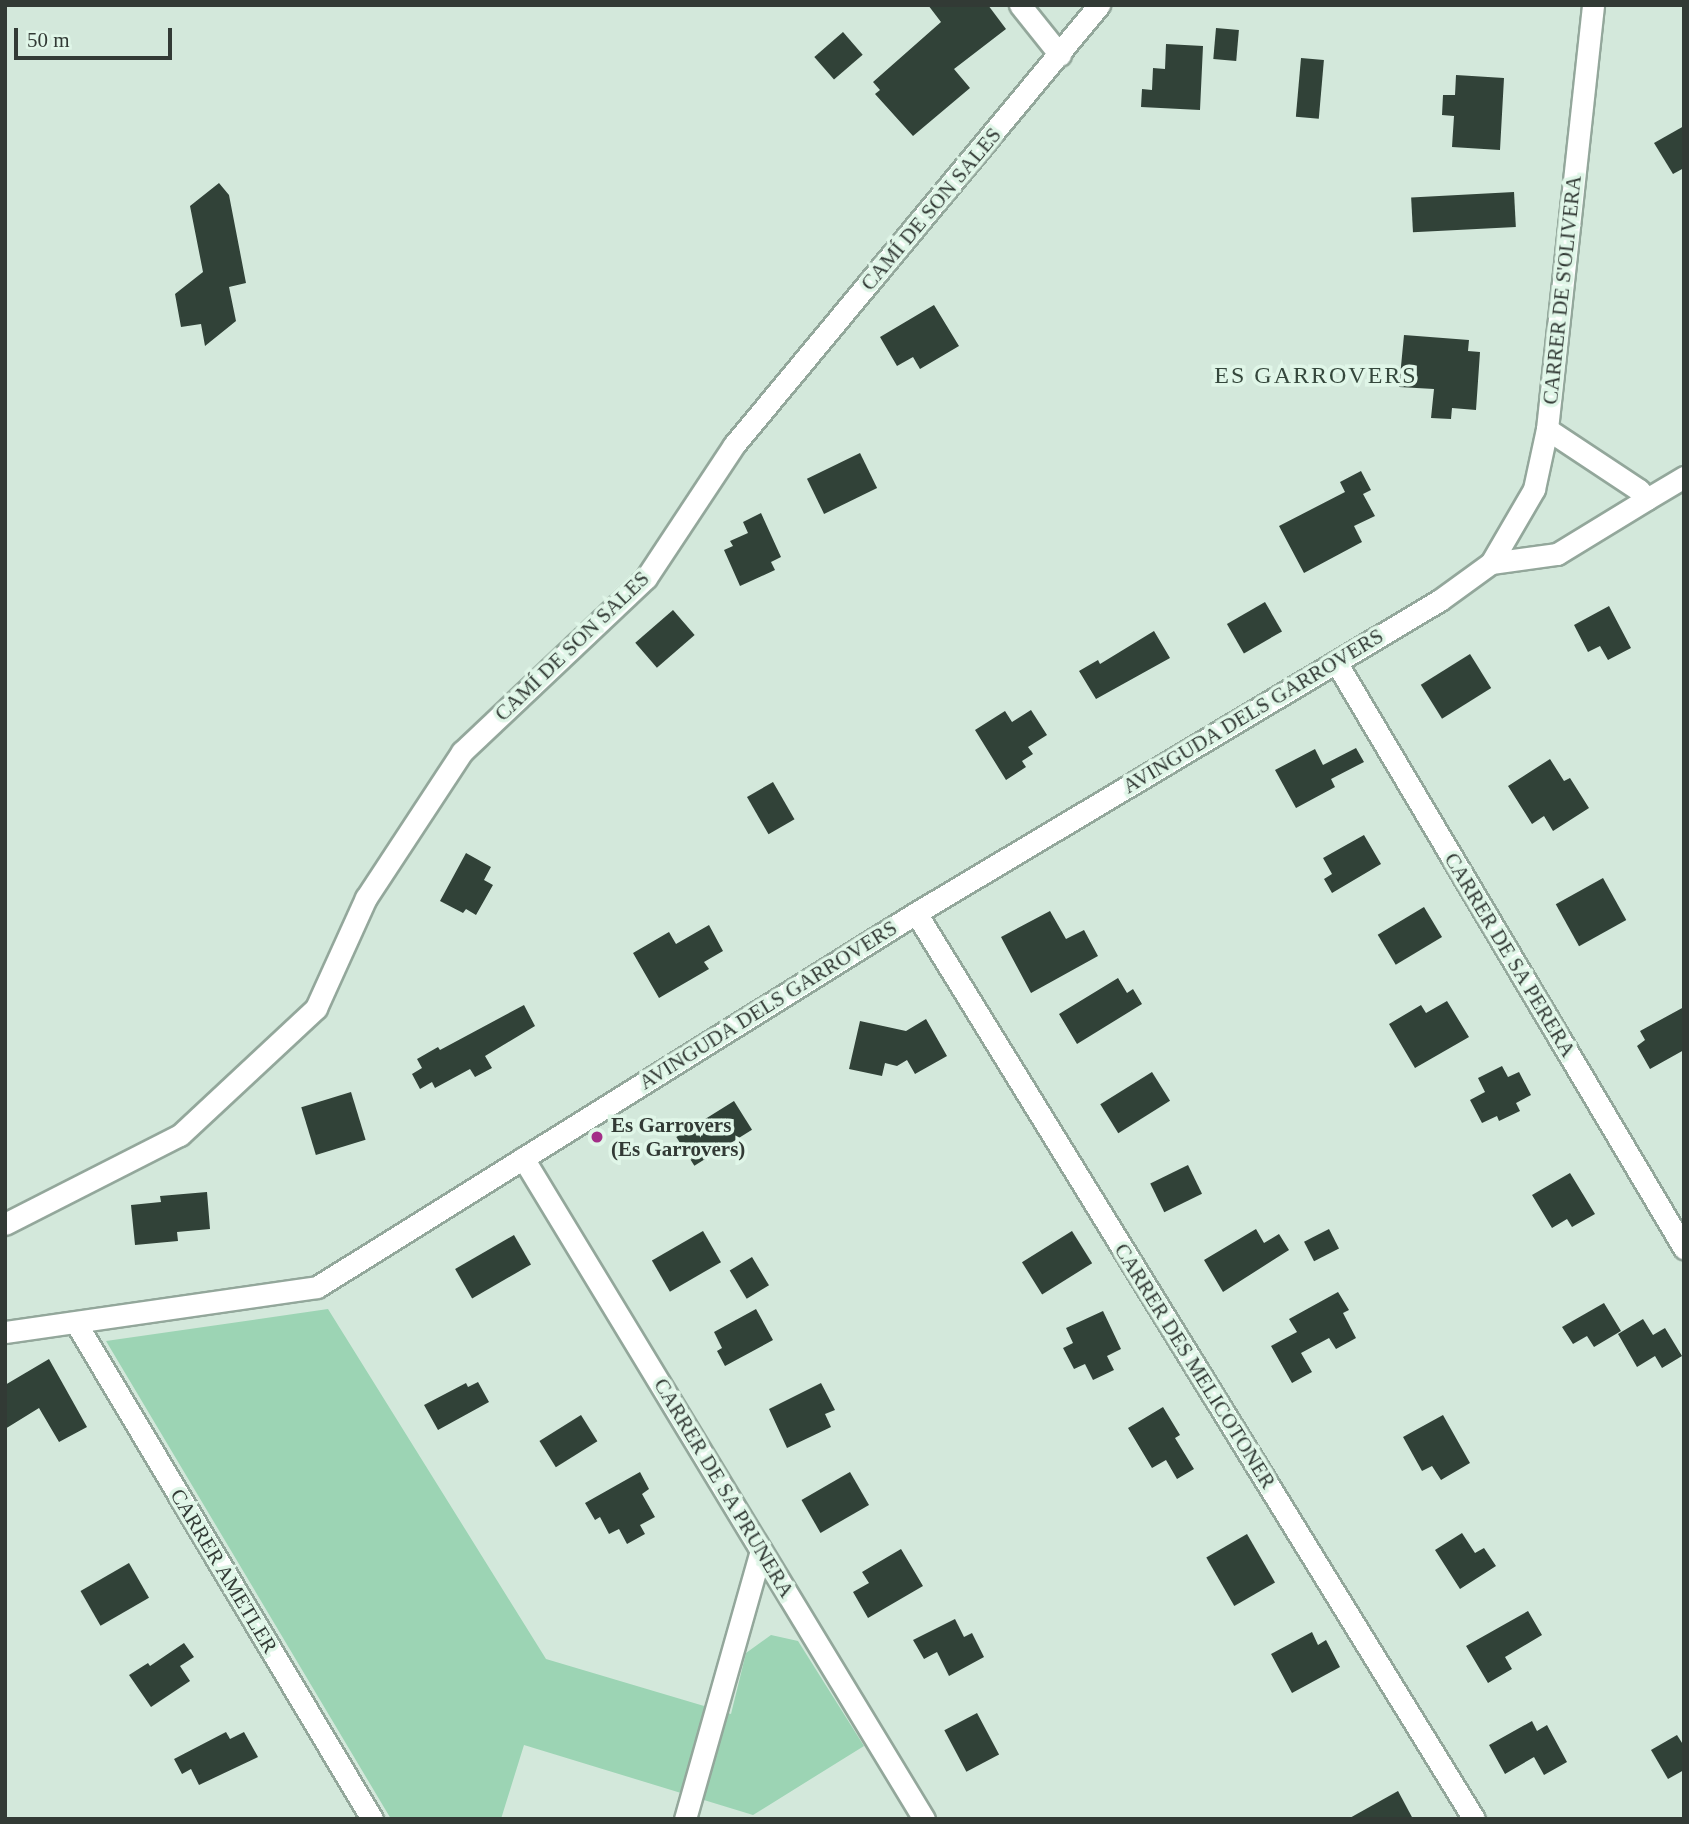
<!DOCTYPE html>
<html>
<head>
<meta charset="utf-8">
<style>
  body { margin:0 }
  #map { position:relative; width:1689px; height:1824px; overflow:hidden; background:#d3e8db; font-family:"Times New Roman",serif }
  div>[style] { position:absolute }
  [style*='--x'] { left:calc(var(--x)*1px); top:calc(var(--y)*1px); width:calc(var(--w)*1px); rotate:calc(var(--a)*1deg) }
  .green>* { inset:0; background:#9cd4b4 }
  .building>* { inset:0; background:#314238; transform-origin:0 0 }
  .roads { filter:drop-shadow(2px 0 #93a79b) drop-shadow(-2px 0 #93a79b) drop-shadow(0 2px #93a79b) drop-shadow(0 -2px #93a79b) }
  .street>* { height:21px; margin:-10.5px; padding:0 10.5px; transform-origin:10.5px; border-radius:10.5px; background:#fff }
  .dots>* { width:19px; height:19px; translate:-50% -50%; box-sizing:border-box; border:4px solid #e0f6e8; border-radius:50% }
  span { translate:-50% -50%; white-space:nowrap; text-align:center; line-height:1.15; -webkit-text-stroke:7px #e0f6e8; paint-order:stroke }
  .street-label { font-size:21px; color:#323a35 }
  .poi-label { font-size:21px; color:#323a35; font-weight:700 }
  .left { translate:0 -50%; text-align:left }
  .quarter-label { font-size:24px; color:#35473c; letter-spacing:2px }
  .frame { position:absolute; inset:0; border:7px solid #323a35; pointer-events:none }
  .scale { position:absolute; left:14px; top:28px; width:158px; height:32px; box-sizing:border-box; border:4px solid #323a35; border-top:0; padding-left:9px; font-size:21px; line-height:24px; white-space:nowrap; color:#323a35; -webkit-text-stroke:5px #e0f6e8; paint-order:stroke }
</style>
</head>
<body>
<div id="map">
  <div class="green">
    <div style="clip-path:polygon(328px 1309px,546px 1659px,731px 1714px,746px 1653px,771px 1635px,798px 1641px,864px 1746px,753px 1815px,524px 1745px,501px 1819px,391px 1819px,106px 1341px)"></div>
  </div>
  <div class="building">
    <div style="clip-path:polygon(928px 5px,988px 5px,1006px 29px,954px 69px,970px 88px,913px 136px,875px 94px,880px 90px,873px 82px,941px 22px)"></div>
    <div style="left:1216px;top:28px;width:23px;height:31px;rotate:5deg"></div>
    <div style="left:843px;top:32px;width:30px;height:38px;rotate:49deg"></div>
    <div style="clip-path:polygon(1166px 44px,1203px 46px,1200px 110px,1141px 107px,1142px 89px,1152px 90px,1153px 68px,1165px 69px)"></div>
    <div style="left:1301px;top:58px;width:23px;height:59px;rotate:5deg"></div>
    <div style="clip-path:polygon(1456px 75px,1504px 78px,1500px 150px,1452px 147px,1454px 116px,1442px 115px,1443px 95px,1455px 95px)"></div>
    <div style="clip-path:polygon(1684px 126px,1684px 168px,1673px 174px,1654px 143px)"></div>
    <div style="clip-path:polygon(219px 183px,229px 195px,246px 283px,229px 287px,236px 321px,205px 346px,201px 324px,181px 327px,175px 294px,203px 272px,190px 206px)"></div>
    <div style="left:1514px;top:192px;width:35px;height:103px;rotate:87deg"></div>
    <div style="clip-path:polygon(934px 305px,959px 346px,920px 369px,913px 357px,897px 366px,880px 337px)"></div>
    <div style="clip-path:polygon(1404px 335px,1469px 340px,1468px 351px,1480px 352px,1476px 410px,1452px 408px,1451px 419px,1431px 418px,1434px 389px,1399px 387px)"></div>
    <div style="left:860px;top:453px;width:39px;height:59px;rotate:64deg"></div>
    <div style="clip-path:polygon(1361px 471px,1371px 490px,1363px 494px,1375px 516px,1354px 526px,1362px 542px,1304px 573px,1279px 526px,1345px 492px,1340px 482px)"></div>
    <div style="clip-path:polygon(761px 513px,781px 557px,771px 562px,775px 570px,740px 586px,724px 550px,733px 546px,730px 541px,748px 533px,743px 522px)"></div>
    <div style="left:1265px;top:602px;width:34px;height:44px;rotate:60deg"></div>
    <div style="clip-path:polygon(1609px 606px,1631px 648px,1608px 660px,1600px 646px,1588px 652px,1574px 625px)"></div>
    <div style="left:673px;top:610px;width:33px;height:50px;rotate:49deg"></div>
    <div style="clip-path:polygon(1154px 631px,1170px 658px,1096px 699px,1079px 671px,1098px 660px,1100px 664px)"></div>
    <div style="left:1470px;top:654px;width:40px;height:58px;rotate:58deg"></div>
    <div style="clip-path:polygon(1031px 710px,1047px 735px,1028px 747px,1033px 754px,1022px 761px,1026px 767px,1006px 780px,975px 730px,1005px 711px,1012px 722px)"></div>
    <div style="clip-path:polygon(1356px 748px,1364px 762px,1331px 779px,1335px 787px,1296px 808px,1275px 770px,1315px 749px,1323px 765px)"></div>
    <div style="clip-path:polygon(1550px 759px,1564px 781px,1570px 778px,1589px 808px,1553px 831px,1544px 816px,1532px 824px,1508px 786px)"></div>
    <div style="left:773px;top:782px;width:43px;height:30px;rotate:60deg"></div>
    <div style="clip-path:polygon(1364px 835px,1381px 864px,1332px 893px,1324px 879px,1332px 874px,1323px 858px)"></div>
    <div style="clip-path:polygon(466px 853px,491px 867px,484px 880px,493px 885px,476px 915px,466px 909px,463px 913px,440px 901px)"></div>
    <div style="left:1603px;top:878px;width:48px;height:54px;rotate:61deg"></div>
    <div style="left:1424px;top:907px;width:35px;height:54px;rotate:59deg"></div>
    <div style="clip-path:polygon(1050px 911px,1066px 939px,1084px 930px,1098px 956px,1031px 993px,1001px 937px)"></div>
    <div style="clip-path:polygon(709px 925px,723px 951px,704px 962px,709px 969px,659px 998px,633px 953px,669px 932px,676px 944px)"></div>
    <div style="clip-path:polygon(1118px 978px,1127px 993px,1133px 989px,1142px 1004px,1077px 1044px,1059px 1014px)"></div>
    <div style="clip-path:polygon(1447px 1001px,1469px 1037px,1415px 1068px,1389px 1024px,1421px 1005px,1426px 1013px)"></div>
    <div style="clip-path:polygon(524px 1005px,535px 1026px,485px 1056px,492px 1068px,475px 1077px,470px 1069px,435px 1088px,432px 1082px,420px 1089px,412px 1074px,422px 1068px,417px 1059px,438px 1047px,440px 1050px)"></div>
    <div style="clip-path:polygon(1684px 1007px,1684px 1050px,1650px 1069px,1637px 1046px,1645px 1040px,1640px 1031px)"></div>
    <div style="clip-path:polygon(926px 1019px,947px 1056px,915px 1074px,907px 1060px,897px 1066px,885px 1063px,882px 1076px,849px 1069px,860px 1021px,906px 1031px)"></div>
    <div style="clip-path:polygon(1502px 1066px,1508px 1077px,1519px 1072px,1531px 1095px,1516px 1103px,1520px 1111px,1499px 1121px,1497px 1116px,1482px 1123px,1470px 1100px,1485px 1092px,1478px 1078px)"></div>
    <div style="left:1152px;top:1072px;width:34px;height:61px;rotate:58deg"></div>
    <div style="left:351px;top:1092px;width:50px;height:52px;rotate:73deg"></div>
    <div style="left:734px;top:1101px;width:34px;height:68px;rotate:58deg"></div>
    <div style="left:1188px;top:1165px;width:32px;height:42px;rotate:64deg"></div>
    <div style="clip-path:polygon(1570px 1173px,1595px 1214px,1572px 1227px,1567px 1219px,1552px 1228px,1532px 1195px)"></div>
    <div style="clip-path:polygon(207px 1192px,210px 1229px,177px 1232px,178px 1241px,135px 1245px,131px 1205px,161px 1202px,160px 1196px)"></div>
    <div style="clip-path:polygon(1256px 1229px,1264px 1243px,1279px 1234px,1289px 1250px,1223px 1292px,1204px 1260px)"></div>
    <div style="left:1329px;top:1229px;width:22px;height:28px;rotate:63deg"></div>
    <div style="left:703px;top:1231px;width:36px;height:59px;rotate:60deg"></div>
    <div style="left:1072px;top:1231px;width:38px;height:59px;rotate:58deg"></div>
    <div style="left:514px;top:1235px;width:34px;height:68px;rotate:60deg"></div>
    <div style="left:752px;top:1257px;width:33px;height:26px;rotate:59deg"></div>
    <div style="clip-path:polygon(1338px 1292px,1349px 1310px,1343px 1313px,1356px 1338px,1336px 1349px,1329px 1338px,1301px 1353px,1312px 1372px,1292px 1383px,1271px 1346px,1297px 1332px,1289px 1319px)"></div>
    <div style="clip-path:polygon(1604px 1303px,1621px 1331px,1594px 1347px,1587px 1336px,1573px 1344px,1562px 1327px)"></div>
    <div style="clip-path:polygon(756px 1309px,773px 1340px,725px 1366px,717px 1351px,722px 1348px,714px 1332px)"></div>
    <div style="clip-path:polygon(1103px 1311px,1121px 1349px,1107px 1356px,1114px 1370px,1093px 1380px,1085px 1364px,1074px 1369px,1063px 1348px,1073px 1343px,1066px 1328px)"></div>
    <div style="clip-path:polygon(1643px 1319px,1653px 1335px,1665px 1328px,1682px 1356px,1662px 1368px,1655px 1356px,1637px 1367px,1618px 1334px)"></div>
    <div style="clip-path:polygon(49px 1359px,87px 1427px,59px 1442px,39px 1408px,5px 1429px,5px 1385px)"></div>
    <div style="clip-path:polygon(478px 1382px,489px 1402px,438px 1430px,424px 1405px,466px 1383px,468px 1387px)"></div>
    <div style="clip-path:polygon(821px 1383px,835px 1410px,825px 1414px,831px 1427px,787px 1448px,769px 1409px)"></div>
    <div style="clip-path:polygon(1163px 1407px,1180px 1435px,1175px 1438px,1194px 1469px,1177px 1479px,1166px 1460px,1152px 1468px,1128px 1428px)"></div>
    <div style="left:581px;top:1415px;width:31px;height:49px;rotate:58deg"></div>
    <div style="clip-path:polygon(1443px 1415px,1470px 1463px,1441px 1480px,1432px 1466px,1422px 1471px,1403px 1437px)"></div>
    <div style="clip-path:polygon(640px 1472px,649px 1489px,642px 1494px,655px 1517px,640px 1525px,645px 1534px,627px 1544px,619px 1529px,609px 1534px,600px 1517px,595px 1520px,585px 1503px)"></div>
    <div style="left:850px;top:1472px;width:38px;height:56px;rotate:60deg"></div>
    <div style="clip-path:polygon(1462px 1533px,1475px 1553px,1484px 1548px,1496px 1566px,1460px 1589px,1435px 1550px)"></div>
    <div style="left:1247px;top:1534px;width:56px;height:47px;rotate:60deg"></div>
    <div style="clip-path:polygon(901px 1549px,923px 1586px,868px 1618px,853px 1592px,869px 1583px,862px 1572px)"></div>
    <div style="left:129px;top:1563px;width:40px;height:56px;rotate:60deg"></div>
    <div style="clip-path:polygon(1528px 1611px,1542px 1635px,1505px 1657px,1512px 1669px,1488px 1683px,1466px 1646px)"></div>
    <div style="clip-path:polygon(955px 1619px,964px 1637px,972px 1633px,984px 1657px,949px 1676px,937px 1652px,924px 1659px,913px 1640px)"></div>
    <div style="clip-path:polygon(1312px 1632px,1318px 1645px,1326px 1640px,1340px 1667px,1292px 1693px,1271px 1654px)"></div>
    <div style="clip-path:polygon(184px 1643px,194px 1657px,180px 1666px,190px 1681px,151px 1707px,129px 1675px,148px 1663px,150px 1666px)"></div>
    <div style="left:977px;top:1713px;width:47px;height:37px;rotate:62deg"></div>
    <div style="clip-path:polygon(1532px 1721px,1537px 1731px,1547px 1725px,1567px 1762px,1544px 1775px,1534px 1757px,1505px 1774px,1489px 1745px)"></div>
    <div style="clip-path:polygon(226px 1732px,230px 1739px,244px 1732px,258px 1757px,199px 1785px,191px 1769px,182px 1774px,174px 1759px)"></div>
    <div style="clip-path:polygon(1677px 1735px,1684px 1746px,1684px 1770px,1668px 1779px,1651px 1750px)"></div>
    <div style="clip-path:polygon(1398px 1791px,1413px 1819px,1348px 1819px)"></div>
  </div>
  <div class="roads">
    <div class="street">
      <div style="--x:1020;--y:5;--w:64;--a:51.3"></div>
      <div style="--x:1547;--y:429;--w:110;--a:33.5"></div>
      <div style="--x:1639;--y:490;--w:12;--a:48"></div>
      <div style="--x:1647;--y:499;--w:43;--a:-30.7"></div>
      <div style="--x:1491;--y:563;--w:67;--a:-7.8"></div>
      <div style="--x:1557;--y:554;--w:105;--a:-31.4"></div>
      <div style="--x:1336;--y:662;--w:682;--a:59.3"></div>
      <div style="--x:916;--y:913;--w:1064;--a:58.37"></div>
      <div style="--x:523;--y:1158;--w:773;--a:58.76"></div>
      <div style="--x:5;--y:1224;--w:196;--a:-27"></div>
      <div style="--x:180;--y:1135;--w:186;--a:-43"></div>
      <div style="--x:316;--y:1008;--w:121;--a:-65.6"></div>
      <div style="--x:366;--y:898;--w:175;--a:-56.7"></div>
      <div style="--x:462;--y:752;--w:253;--a:-43.4"></div>
      <div style="--x:646;--y:578;--w:159;--a:-56.5"></div>
      <div style="--x:734;--y:445;--w:572;--a:-50.32"></div>
      <div style="--x:76;--y:1323;--w:578;--a:59.17"></div>
      <div style="--x:5;--y:1332;--w:315;--a:-8.2"></div>
      <div style="--x:317;--y:1287;--w:706;--a:-31.98"></div>
      <div style="--x:916;--y:913;--w:610;--a:-30.85"></div>
      <div style="--x:1440;--y:600;--w:63;--a:-36"></div>
      <div style="--x:1491;--y:563;--w:86;--a:-59.8"></div>
      <div style="--x:1534;--y:489;--w:61;--a:-77.8"></div>
      <div style="--x:1547;--y:429;--w:426;--a:-83.8"></div>
      <div style="--x:685;--y:1819;--w:279;--a:-74.2"></div>
    </div>
  </div>
  <div class="dots">
    <div style="left:597px;top:1137px;background:#a32e88"></div>
  </div>
  <div class="street-label">
    <span style="left:931px;top:209px;rotate:-50deg">CAMÍ DE SON SALES</span>
    <span style="left:1562px;top:290px;rotate:-84deg">CARRER DE S'OLIVERA</span>
    <span style="left:572px;top:646px;rotate:-44deg">CAMÍ DE SON SALES</span>
    <span style="left:1253px;top:711px;rotate:-31deg">AVINGUDA DELS GARROVERS</span>
    <span style="left:1510px;top:955px;rotate:59deg">CARRER DE SA PERERA</span>
    <span style="left:768px;top:1005px;rotate:-32deg">AVINGUDA DELS GARROVERS</span>
    <span style="left:1195px;top:1366px;rotate:58deg">CARRER DES MELICOTONER</span>
    <span style="left:724px;top:1488px;rotate:59deg">CARRER DE SA PRUNERA</span>
    <span style="left:224px;top:1571px;rotate:59deg">CARRER AMETLER</span>
  </div>
  <div class="poi-label">
    <span class="left" style="left:611px;top:1137px">Es Garrovers<br>(Es Garrovers)</span>
  </div>
  <div class="quarter-label">
    <span style="left:1316px;top:376px">ES GARROVERS</span>
  </div>
  <div class="frame"></div>
  <div class="scale">50 m</div>
</div>
</body>
</html>
